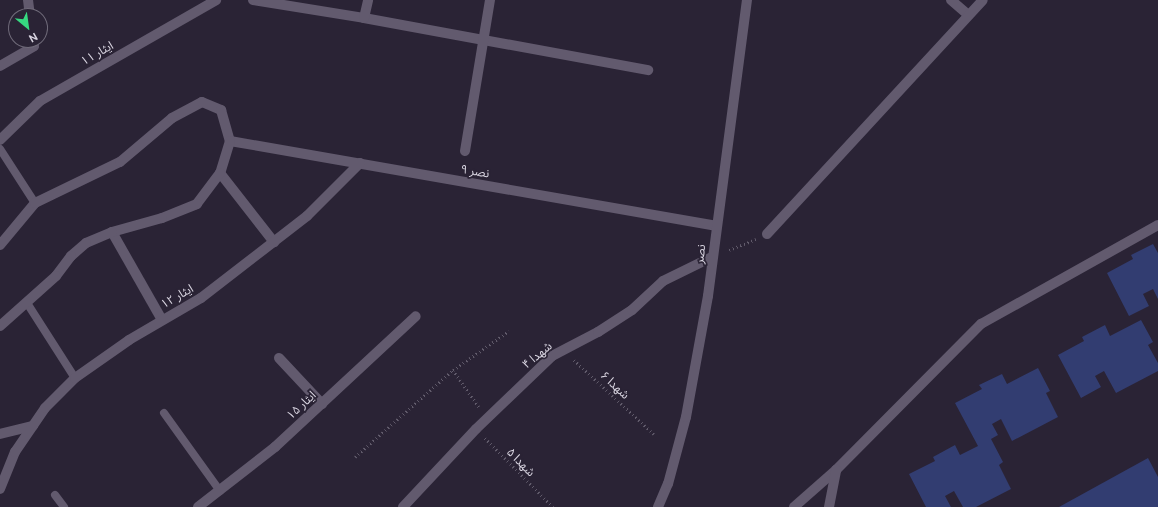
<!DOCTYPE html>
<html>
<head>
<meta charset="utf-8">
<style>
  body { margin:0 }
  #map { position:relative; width:1158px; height:507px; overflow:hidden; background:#2a2335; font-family:Ubuntu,"Noto Sans Arabic",sans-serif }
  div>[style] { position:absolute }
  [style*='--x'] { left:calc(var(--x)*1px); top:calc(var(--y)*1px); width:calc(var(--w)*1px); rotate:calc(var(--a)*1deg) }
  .building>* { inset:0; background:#323d71 }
  .path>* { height:2.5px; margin-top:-1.25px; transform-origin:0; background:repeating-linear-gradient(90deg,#615b6b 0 1px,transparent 0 4px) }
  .lane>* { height:8px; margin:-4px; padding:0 4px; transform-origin:4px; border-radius:4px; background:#625a6e }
  .street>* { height:10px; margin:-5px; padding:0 5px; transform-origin:5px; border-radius:5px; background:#625a6e }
  .secondary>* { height:10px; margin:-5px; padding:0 5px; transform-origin:5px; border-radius:5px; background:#625a6e }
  span { translate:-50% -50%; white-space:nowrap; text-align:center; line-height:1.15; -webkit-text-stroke:3.5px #2a2335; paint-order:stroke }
  .street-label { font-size:12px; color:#dad6e2 }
  .north { position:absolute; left:8px; top:8px; width:40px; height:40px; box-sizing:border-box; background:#2a2335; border:1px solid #706b7a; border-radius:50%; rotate:151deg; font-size:11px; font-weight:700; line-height:16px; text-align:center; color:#dad6e2 }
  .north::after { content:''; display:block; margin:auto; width:14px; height:18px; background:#36d880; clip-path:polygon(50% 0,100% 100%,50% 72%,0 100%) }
</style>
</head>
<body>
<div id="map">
  <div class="building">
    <div style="clip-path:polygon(1153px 244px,1158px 253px,1158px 299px,1153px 289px,1143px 294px,1149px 306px,1129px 316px,1107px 273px,1133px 259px,1131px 255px)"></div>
    <div style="clip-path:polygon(1141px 320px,1153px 342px,1148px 345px,1158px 363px,1158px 371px,1116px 393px,1104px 371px,1095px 376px,1101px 387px,1081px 398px,1058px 355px,1084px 341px,1082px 337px,1105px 325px,1110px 336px)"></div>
    <div style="clip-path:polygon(1038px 368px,1050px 391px,1046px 393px,1058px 417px,1012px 441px,1001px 419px,992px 424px,998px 435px,991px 439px,1003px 462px,999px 465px,1011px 489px,976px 507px,963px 507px,954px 491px,945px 496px,951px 507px,926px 507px,909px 474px,935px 461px,933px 457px,955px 445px,960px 455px,978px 446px,955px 403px,982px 389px,979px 385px,1002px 374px,1007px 384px)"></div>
    <div style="clip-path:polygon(1148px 458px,1158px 477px,1158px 507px,1059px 507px)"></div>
  </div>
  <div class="path">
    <div style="--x:729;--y:250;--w:29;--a:-22"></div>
    <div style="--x:574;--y:360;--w:109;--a:42.8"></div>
    <div style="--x:453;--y:370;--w:45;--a:54.9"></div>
    <div style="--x:485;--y:438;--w:97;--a:45.4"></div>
    <div style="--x:355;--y:457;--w:131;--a:-41.6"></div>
    <div style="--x:453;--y:370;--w:68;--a:-34.9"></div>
  </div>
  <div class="lane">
    <div style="--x:0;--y:149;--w:64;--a:57.1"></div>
    <div style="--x:27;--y:303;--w:89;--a:57.4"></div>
    <div style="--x:164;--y:413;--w:96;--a:54.3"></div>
    <div style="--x:55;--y:495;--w:15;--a:53"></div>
  </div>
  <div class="street">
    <div style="--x:28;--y:0;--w:16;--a:83"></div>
    <div style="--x:951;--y:0;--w:23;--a:41"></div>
    <div style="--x:364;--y:18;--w:289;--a:10.4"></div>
    <div style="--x:0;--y:66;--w:39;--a:-30"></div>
    <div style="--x:34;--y:46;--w:6;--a:-99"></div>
    <div style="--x:0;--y:140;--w:56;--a:-44.3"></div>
    <div style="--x:40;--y:101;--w:203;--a:-29.8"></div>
    <div style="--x:230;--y:141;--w:493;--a:9.9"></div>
    <div style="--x:465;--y:151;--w:153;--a:-80.6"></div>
    <div style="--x:220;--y:173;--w:88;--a:52"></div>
    <div style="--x:112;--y:232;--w:101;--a:60.4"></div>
    <div style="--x:0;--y:245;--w:55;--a:-50.2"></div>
    <div style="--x:35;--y:203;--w:94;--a:-25.8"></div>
    <div style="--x:120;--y:162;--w:68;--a:-40.2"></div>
    <div style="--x:172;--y:118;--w:34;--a:-28"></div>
    <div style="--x:202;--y:102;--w:21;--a:23"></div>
    <div style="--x:221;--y:110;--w:32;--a:74"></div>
    <div style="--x:230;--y:141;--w:34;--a:107"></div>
    <div style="--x:220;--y:173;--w:39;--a:127"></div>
    <div style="--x:197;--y:204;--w:38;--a:158"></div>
    <div style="--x:162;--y:218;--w:52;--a:164.4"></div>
    <div style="--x:112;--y:232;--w:28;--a:157"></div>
    <div style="--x:86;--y:243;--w:20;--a:139"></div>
    <div style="--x:71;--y:256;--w:25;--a:127"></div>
    <div style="--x:56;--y:276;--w:75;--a:138.2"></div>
    <div style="--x:279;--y:358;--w:63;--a:46.9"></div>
    <div style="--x:0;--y:434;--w:34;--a:-14"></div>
    <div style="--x:0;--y:489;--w:40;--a:-68"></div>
    <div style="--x:15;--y:452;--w:53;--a:-55.7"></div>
    <div style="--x:45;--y:408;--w:42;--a:-45"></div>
    <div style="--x:75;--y:378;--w:66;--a:-35.1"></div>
    <div style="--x:129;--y:340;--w:83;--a:-30.3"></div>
    <div style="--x:201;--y:298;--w:134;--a:-37.7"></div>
    <div style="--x:307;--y:216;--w:75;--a:-45"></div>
    <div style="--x:198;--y:507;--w:98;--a:-37.9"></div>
    <div style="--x:275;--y:447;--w:192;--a:-42.9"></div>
    <div style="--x:403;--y:507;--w:107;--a:-46.9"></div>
    <div style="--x:476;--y:429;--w:105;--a:-43.8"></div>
    <div style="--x:552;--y:356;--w:52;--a:-27.6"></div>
    <div style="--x:598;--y:332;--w:40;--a:-32.9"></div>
    <div style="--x:632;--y:310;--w:42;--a:-43.1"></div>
    <div style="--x:663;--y:281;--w:55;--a:-26.1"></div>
  </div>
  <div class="secondary">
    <div style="--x:253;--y:0;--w:112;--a:9.2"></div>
    <div style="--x:364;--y:18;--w:18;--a:-77"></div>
    <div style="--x:767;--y:234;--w:318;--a:-47.3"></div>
    <div style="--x:658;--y:507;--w:25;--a:-67"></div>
    <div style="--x:668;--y:484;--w:69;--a:-75"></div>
    <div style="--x:686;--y:417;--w:123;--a:-79.7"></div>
    <div style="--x:708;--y:296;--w:299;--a:-82.5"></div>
    <div style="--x:794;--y:507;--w:56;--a:-41.4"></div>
    <div style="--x:836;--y:470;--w:206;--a:-45.2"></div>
    <div style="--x:981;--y:324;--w:203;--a:-29.2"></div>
    <div style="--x:829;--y:507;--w:38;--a:-79"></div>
  </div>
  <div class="street-label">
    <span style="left:97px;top:53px;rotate:-30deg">ایثار ۱۱</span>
    <span style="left:475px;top:171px;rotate:10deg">نصر ۹</span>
    <span style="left:700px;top:254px;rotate:-83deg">نصر</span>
    <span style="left:177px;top:296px;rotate:-30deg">ایثار ۱۲</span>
    <span style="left:537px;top:355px;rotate:-39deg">شهدا ۴</span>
    <span style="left:615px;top:385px;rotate:43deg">شهدا ۶</span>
    <span style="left:301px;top:405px;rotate:-43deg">ایثار ۱۵</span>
    <span style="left:521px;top:462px;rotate:45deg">شهدا ۵</span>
  </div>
  <div class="north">N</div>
</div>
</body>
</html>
